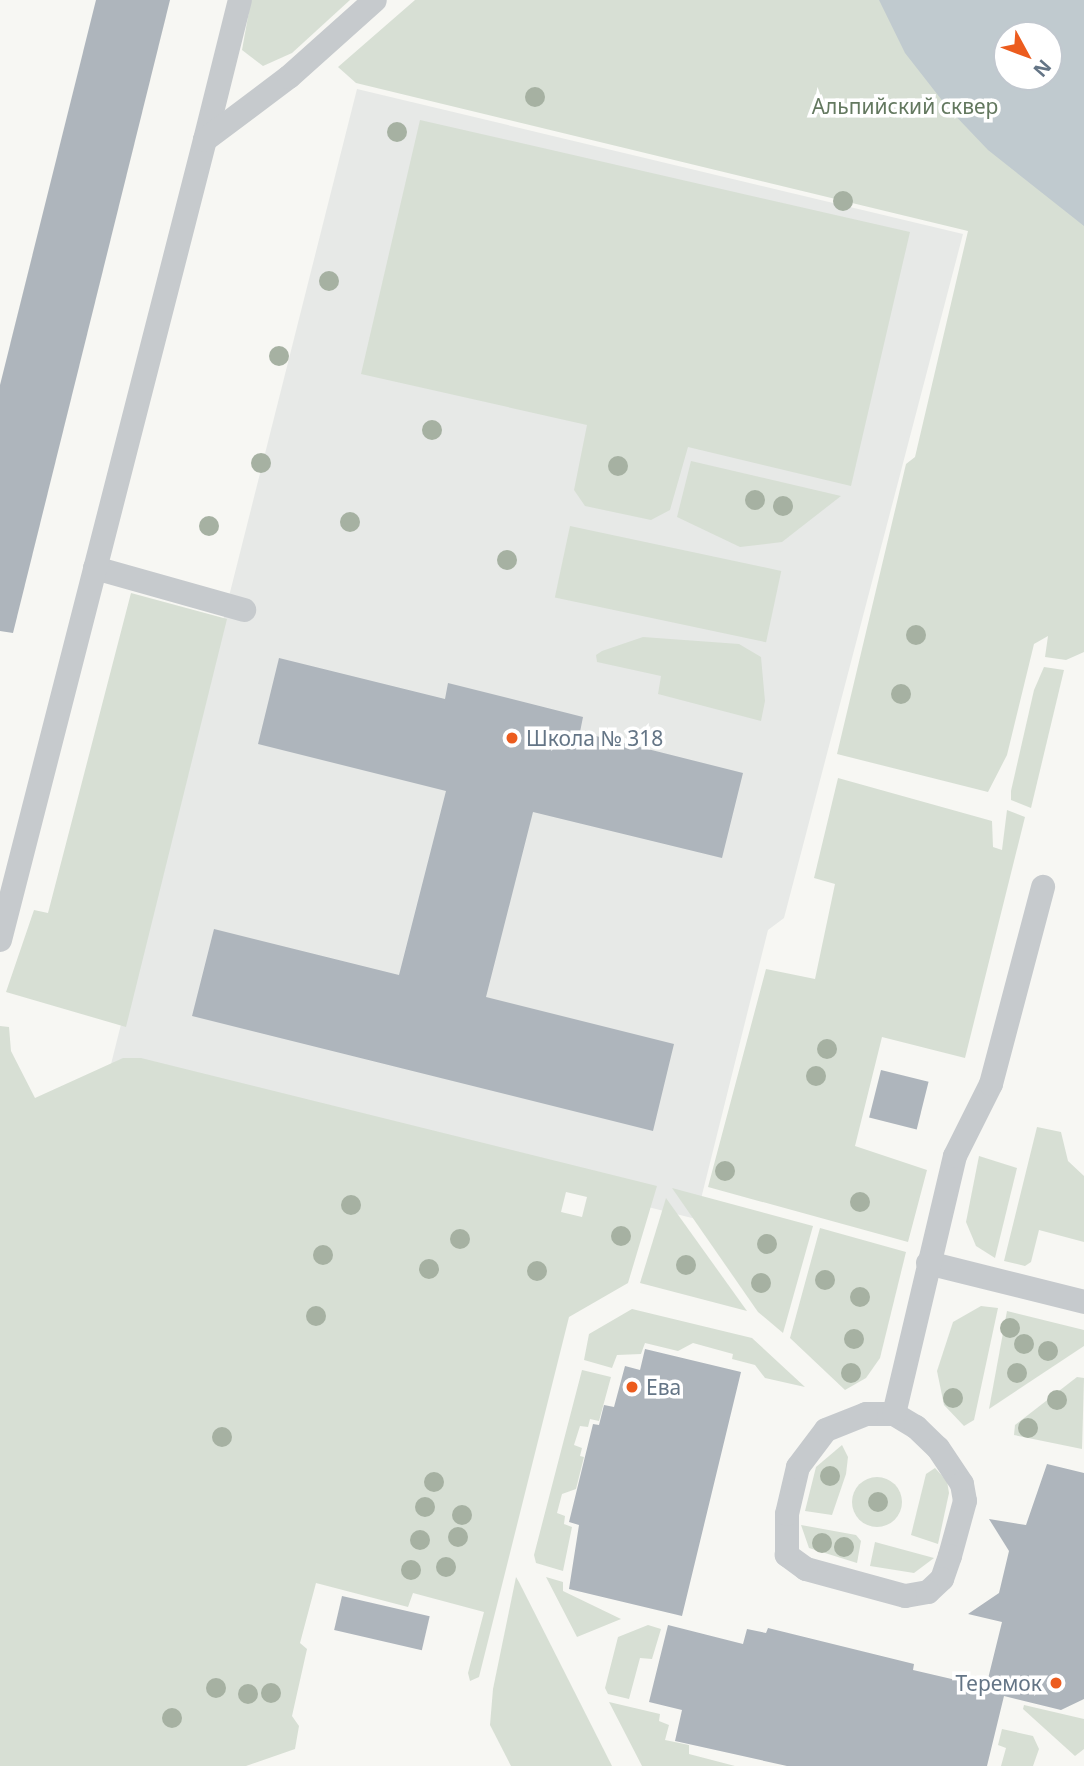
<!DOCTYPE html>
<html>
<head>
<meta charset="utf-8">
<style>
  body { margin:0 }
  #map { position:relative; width:1084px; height:1766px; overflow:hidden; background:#f7f7f3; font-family:"Noto Sans",sans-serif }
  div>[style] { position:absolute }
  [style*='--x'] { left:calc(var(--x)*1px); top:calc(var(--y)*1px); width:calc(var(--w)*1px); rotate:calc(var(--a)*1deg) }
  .built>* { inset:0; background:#e7e9e7 }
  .green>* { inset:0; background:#d7dfd4; transform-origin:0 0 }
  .round { border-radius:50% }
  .water>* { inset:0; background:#c0cacf }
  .building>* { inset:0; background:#aeb5bc; transform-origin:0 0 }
  .lane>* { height:24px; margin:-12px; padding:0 12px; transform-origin:12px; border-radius:12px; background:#c6cacd }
  .trees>* { width:20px; height:20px; margin:-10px; border-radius:50%; background:#a6b1a2 }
  .dots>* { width:19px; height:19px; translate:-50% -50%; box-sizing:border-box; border:4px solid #fff; border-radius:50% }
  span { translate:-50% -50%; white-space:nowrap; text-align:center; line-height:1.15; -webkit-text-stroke:7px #fff; paint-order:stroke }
  .park-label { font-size:21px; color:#63785f }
  .poi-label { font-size:21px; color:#647586 }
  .left { translate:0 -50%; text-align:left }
  .right { translate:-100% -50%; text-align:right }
  .north { position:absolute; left:993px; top:21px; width:70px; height:70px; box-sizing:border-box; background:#fff; border:2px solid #c1c8cf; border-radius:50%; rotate:131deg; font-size:19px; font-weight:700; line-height:28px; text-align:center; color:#647586 }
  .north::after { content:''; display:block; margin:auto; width:24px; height:32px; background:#ec5c1e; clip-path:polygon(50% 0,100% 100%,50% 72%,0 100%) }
</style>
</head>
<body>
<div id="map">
  <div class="built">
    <div style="clip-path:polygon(357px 89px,963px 234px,784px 918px,768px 930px,696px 1219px,109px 1072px)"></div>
  </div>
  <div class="green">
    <div style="clip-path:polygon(251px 0,350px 0,292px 53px,263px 66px,242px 50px)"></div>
    <div style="clip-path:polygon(evenodd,415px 0,1084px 0,1084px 652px,1066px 660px,1045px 657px,1048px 636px,1034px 644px,1007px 755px,988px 792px,837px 754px,906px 464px,915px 457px,968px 231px,356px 83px,338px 67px,415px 0,1007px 35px,1049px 35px,1049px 77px,1007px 77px,1007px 35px)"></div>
    <div style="clip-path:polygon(420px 120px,910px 232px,851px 486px,688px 447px,670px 510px,651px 520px,585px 506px,574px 490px,587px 425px,361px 374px)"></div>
    <div style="clip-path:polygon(691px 461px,841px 496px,782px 542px,740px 547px,677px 517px)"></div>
    <div style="left:570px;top:526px;width:216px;height:73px;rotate:12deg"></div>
    <div style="clip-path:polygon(131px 593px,227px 619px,126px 1027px,6px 992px,34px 910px,48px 913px)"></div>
    <div style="clip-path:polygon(643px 637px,739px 644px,761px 657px,765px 701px,761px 721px,658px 694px,661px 676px,597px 662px,596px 655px,602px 651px)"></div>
    <div style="clip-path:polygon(1044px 667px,1064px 670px,1031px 808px,1011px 800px,1011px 791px,1034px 690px)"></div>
    <div style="clip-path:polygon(838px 778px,992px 821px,993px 847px,1002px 850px,1007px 810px,1025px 817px,965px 1058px,882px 1037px,855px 1146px,927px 1170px,908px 1242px,708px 1187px,766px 969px,815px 979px,835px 884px,814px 878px)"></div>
    <div style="clip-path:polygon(evenodd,0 1026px,9px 1027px,11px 1051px,35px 1098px,123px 1058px,141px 1058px,657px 1186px,628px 1283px,569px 1317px,479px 1677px,470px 1681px,468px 1673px,484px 1612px,413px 1593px,408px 1607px,316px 1583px,300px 1643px,307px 1649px,292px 1716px,299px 1726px,295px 1749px,246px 1766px,0 1766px,0 1026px,566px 1192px,587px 1197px,582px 1217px,561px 1212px,566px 1192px)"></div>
    <div style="clip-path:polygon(1037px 1127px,1061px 1132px,1068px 1161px,1084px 1176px,1084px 1242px,1039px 1230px,1031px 1262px,1025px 1266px,1004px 1261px)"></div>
    <div style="clip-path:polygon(979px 1156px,1017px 1168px,995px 1258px,976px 1246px,966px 1222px)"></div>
    <div style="clip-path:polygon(672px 1188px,813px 1226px,783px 1333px,758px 1312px)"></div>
    <div style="clip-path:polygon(666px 1198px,747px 1311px,640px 1283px)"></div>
    <div style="clip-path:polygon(820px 1228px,906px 1252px,880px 1358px,866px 1378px,845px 1390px,790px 1338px)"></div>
    <div style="clip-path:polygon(981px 1306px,998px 1308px,974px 1420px,964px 1426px,944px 1405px,937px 1371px,953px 1322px)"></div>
    <div style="clip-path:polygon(632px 1309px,752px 1338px,805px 1387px,765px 1378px,755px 1365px,732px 1359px,733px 1354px,693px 1343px,678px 1351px,645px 1343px,641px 1354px,617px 1355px,612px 1368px,584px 1360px,589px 1334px)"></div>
    <div style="clip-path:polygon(1007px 1311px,1084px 1330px,1084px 1346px,989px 1409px)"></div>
    <div style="clip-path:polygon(582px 1370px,611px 1377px,599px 1421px,590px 1419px,588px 1427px,580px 1426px,574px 1445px,582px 1448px,580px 1456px,584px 1457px,576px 1489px,562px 1494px,557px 1513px,565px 1516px,564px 1524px,572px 1527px,563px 1571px,536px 1563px,534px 1555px)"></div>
    <div style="clip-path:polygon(1077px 1377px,1084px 1378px,1082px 1449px,1014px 1435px,1015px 1425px)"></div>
    <div style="clip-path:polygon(842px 1445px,848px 1457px,846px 1474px,832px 1515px,805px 1511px,816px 1467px)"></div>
    <div style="clip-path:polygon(935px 1468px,947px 1481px,949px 1493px,938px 1544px,911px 1535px,926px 1474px)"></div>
    <div class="round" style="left:852px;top:1477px;width:50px;height:50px"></div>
    <div style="clip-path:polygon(801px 1525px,856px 1535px,861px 1541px,857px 1563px,809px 1548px)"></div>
    <div style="clip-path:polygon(875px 1542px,934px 1558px,914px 1573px,870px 1566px)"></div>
    <div style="clip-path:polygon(516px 1577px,519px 1582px,612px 1766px,511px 1766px,490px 1725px,493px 1689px)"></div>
    <div style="clip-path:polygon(546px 1577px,563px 1582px,563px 1591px,621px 1619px,577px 1637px)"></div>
    <div style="clip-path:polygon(648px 1625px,661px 1629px,652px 1659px,640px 1658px,629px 1699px,608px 1694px,605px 1688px,618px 1637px)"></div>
    <div style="clip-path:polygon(609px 1702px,660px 1714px,659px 1721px,669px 1725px,665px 1740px,689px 1745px,689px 1754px,735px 1766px,642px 1766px)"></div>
    <div style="clip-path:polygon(1024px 1705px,1084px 1719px,1084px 1749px,1075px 1756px,1023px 1709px)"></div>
    <div style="clip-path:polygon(1002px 1729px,1033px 1736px,1039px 1749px,1033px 1766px,1001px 1766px,1006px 1748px,998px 1745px)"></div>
  </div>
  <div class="water">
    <div style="clip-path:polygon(evenodd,879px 0,1084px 0,1084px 226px,988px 150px,948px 108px,905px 53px,879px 0,1007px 35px,1049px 35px,1049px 77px,1007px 77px,1007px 35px)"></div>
  </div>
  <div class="building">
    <div style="clip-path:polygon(96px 0,170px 0,13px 633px,0 631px,0 385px)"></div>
    <div style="clip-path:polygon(279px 658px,445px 699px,448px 683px,583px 717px,580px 732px,743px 773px,722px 858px,533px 812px,486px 997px,674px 1044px,653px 1131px,192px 1016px,214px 929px,399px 975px,446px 791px,258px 744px)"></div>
    <div style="left:881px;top:1070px;width:49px;height:49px;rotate:14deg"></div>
    <div style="clip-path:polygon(645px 1349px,741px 1372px,682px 1616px,569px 1589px,579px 1525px,569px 1522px,593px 1424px,599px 1425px,604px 1405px,614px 1407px,625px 1366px,640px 1370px)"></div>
    <div style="clip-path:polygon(1047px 1464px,1084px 1473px,1084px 1699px,1061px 1710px,1004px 1696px,987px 1766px,787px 1766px,675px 1741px,682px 1710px,649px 1702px,668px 1625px,743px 1644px,747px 1629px,766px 1633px,768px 1628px,914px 1664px,913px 1670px,986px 1687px,1002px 1622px,968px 1614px,999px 1593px,1009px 1551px,989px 1519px,1026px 1525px)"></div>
    <div style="left:342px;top:1596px;width:90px;height:35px;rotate:13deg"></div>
  </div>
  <div class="lane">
    <div style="--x:205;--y:140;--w:144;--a:-76"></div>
    <div style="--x:95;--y:568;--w:155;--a:15.7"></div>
    <div style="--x:0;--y:940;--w:826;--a:-75.63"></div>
    <div style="--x:205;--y:140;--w:105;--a:-36.9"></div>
    <div style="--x:289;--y:77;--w:115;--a:-41.8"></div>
    <div style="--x:928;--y:1263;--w:161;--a:14"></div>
    <div style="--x:866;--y:1414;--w:28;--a:0"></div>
    <div style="--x:894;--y:1414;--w:26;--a:31"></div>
    <div style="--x:916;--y:1427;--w:30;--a:44"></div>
    <div style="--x:938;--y:1448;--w:43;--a:56.3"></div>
    <div style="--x:962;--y:1484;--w:17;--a:80"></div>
    <div style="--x:965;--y:1501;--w:57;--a:105.3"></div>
    <div style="--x:950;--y:1556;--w:24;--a:109"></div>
    <div style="--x:942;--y:1579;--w:19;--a:137"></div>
    <div style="--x:928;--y:1592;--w:23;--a:170"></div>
    <div style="--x:905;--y:1596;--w:103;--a:-164.7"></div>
    <div style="--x:806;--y:1569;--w:24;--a:-144"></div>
    <div style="--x:787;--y:1555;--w:41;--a:-90"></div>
    <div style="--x:787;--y:1514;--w:48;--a:-76.8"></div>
    <div style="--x:798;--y:1467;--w:46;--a:-52.9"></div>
    <div style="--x:826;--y:1430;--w:43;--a:-21.8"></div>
    <div style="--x:894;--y:1414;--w:265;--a:-76.7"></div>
    <div style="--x:955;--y:1156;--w:80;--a:-63.4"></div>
    <div style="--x:991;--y:1084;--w:204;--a:-75.2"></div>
  </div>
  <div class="trees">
    <div style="left:535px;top:97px"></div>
    <div style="left:397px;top:132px"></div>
    <div style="left:843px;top:201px"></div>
    <div style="left:329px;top:281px"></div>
    <div style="left:279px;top:356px"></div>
    <div style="left:432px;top:430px"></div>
    <div style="left:261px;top:463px"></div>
    <div style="left:618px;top:466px"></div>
    <div style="left:755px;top:500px"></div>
    <div style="left:783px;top:506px"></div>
    <div style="left:350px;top:522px"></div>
    <div style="left:209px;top:526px"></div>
    <div style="left:507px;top:560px"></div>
    <div style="left:916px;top:635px"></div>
    <div style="left:901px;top:694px"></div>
    <div style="left:827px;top:1049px"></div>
    <div style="left:816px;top:1076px"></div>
    <div style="left:725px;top:1171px"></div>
    <div style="left:860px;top:1202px"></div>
    <div style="left:351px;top:1205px"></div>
    <div style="left:621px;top:1236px"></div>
    <div style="left:460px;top:1239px"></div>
    <div style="left:767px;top:1244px"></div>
    <div style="left:323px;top:1255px"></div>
    <div style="left:686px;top:1265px"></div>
    <div style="left:429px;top:1269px"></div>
    <div style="left:537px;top:1271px"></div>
    <div style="left:825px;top:1280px"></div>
    <div style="left:761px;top:1283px"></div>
    <div style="left:860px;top:1297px"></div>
    <div style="left:316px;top:1316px"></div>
    <div style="left:1010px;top:1328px"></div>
    <div style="left:854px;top:1339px"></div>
    <div style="left:1024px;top:1344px"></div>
    <div style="left:1048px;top:1351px"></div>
    <div style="left:851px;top:1373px"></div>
    <div style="left:1017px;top:1373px"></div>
    <div style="left:953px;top:1398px"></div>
    <div style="left:1057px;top:1400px"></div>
    <div style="left:1028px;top:1428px"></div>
    <div style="left:222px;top:1437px"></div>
    <div style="left:830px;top:1476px"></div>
    <div style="left:434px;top:1482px"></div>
    <div style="left:878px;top:1502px"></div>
    <div style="left:425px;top:1507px"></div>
    <div style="left:462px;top:1515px"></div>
    <div style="left:458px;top:1537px"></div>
    <div style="left:420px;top:1540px"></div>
    <div style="left:822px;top:1543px"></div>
    <div style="left:844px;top:1547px"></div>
    <div style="left:446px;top:1567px"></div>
    <div style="left:411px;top:1570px"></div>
    <div style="left:216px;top:1688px"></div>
    <div style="left:271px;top:1693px"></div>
    <div style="left:248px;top:1694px"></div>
    <div style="left:172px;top:1718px"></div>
  </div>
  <div class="dots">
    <div style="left:512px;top:738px;background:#ec5c1e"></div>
    <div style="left:632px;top:1387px;background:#ec5c1e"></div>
    <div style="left:1056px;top:1683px;background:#ec5c1e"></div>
  </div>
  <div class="park-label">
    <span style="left:905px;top:106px">Альпийский сквер</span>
  </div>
  <div class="poi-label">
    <span class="left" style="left:526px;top:738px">Школа № 318</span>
    <span class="left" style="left:646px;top:1387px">Ева</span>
    <span class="right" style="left:1042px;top:1683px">Теремок</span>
  </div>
  <div class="north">N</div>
</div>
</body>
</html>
